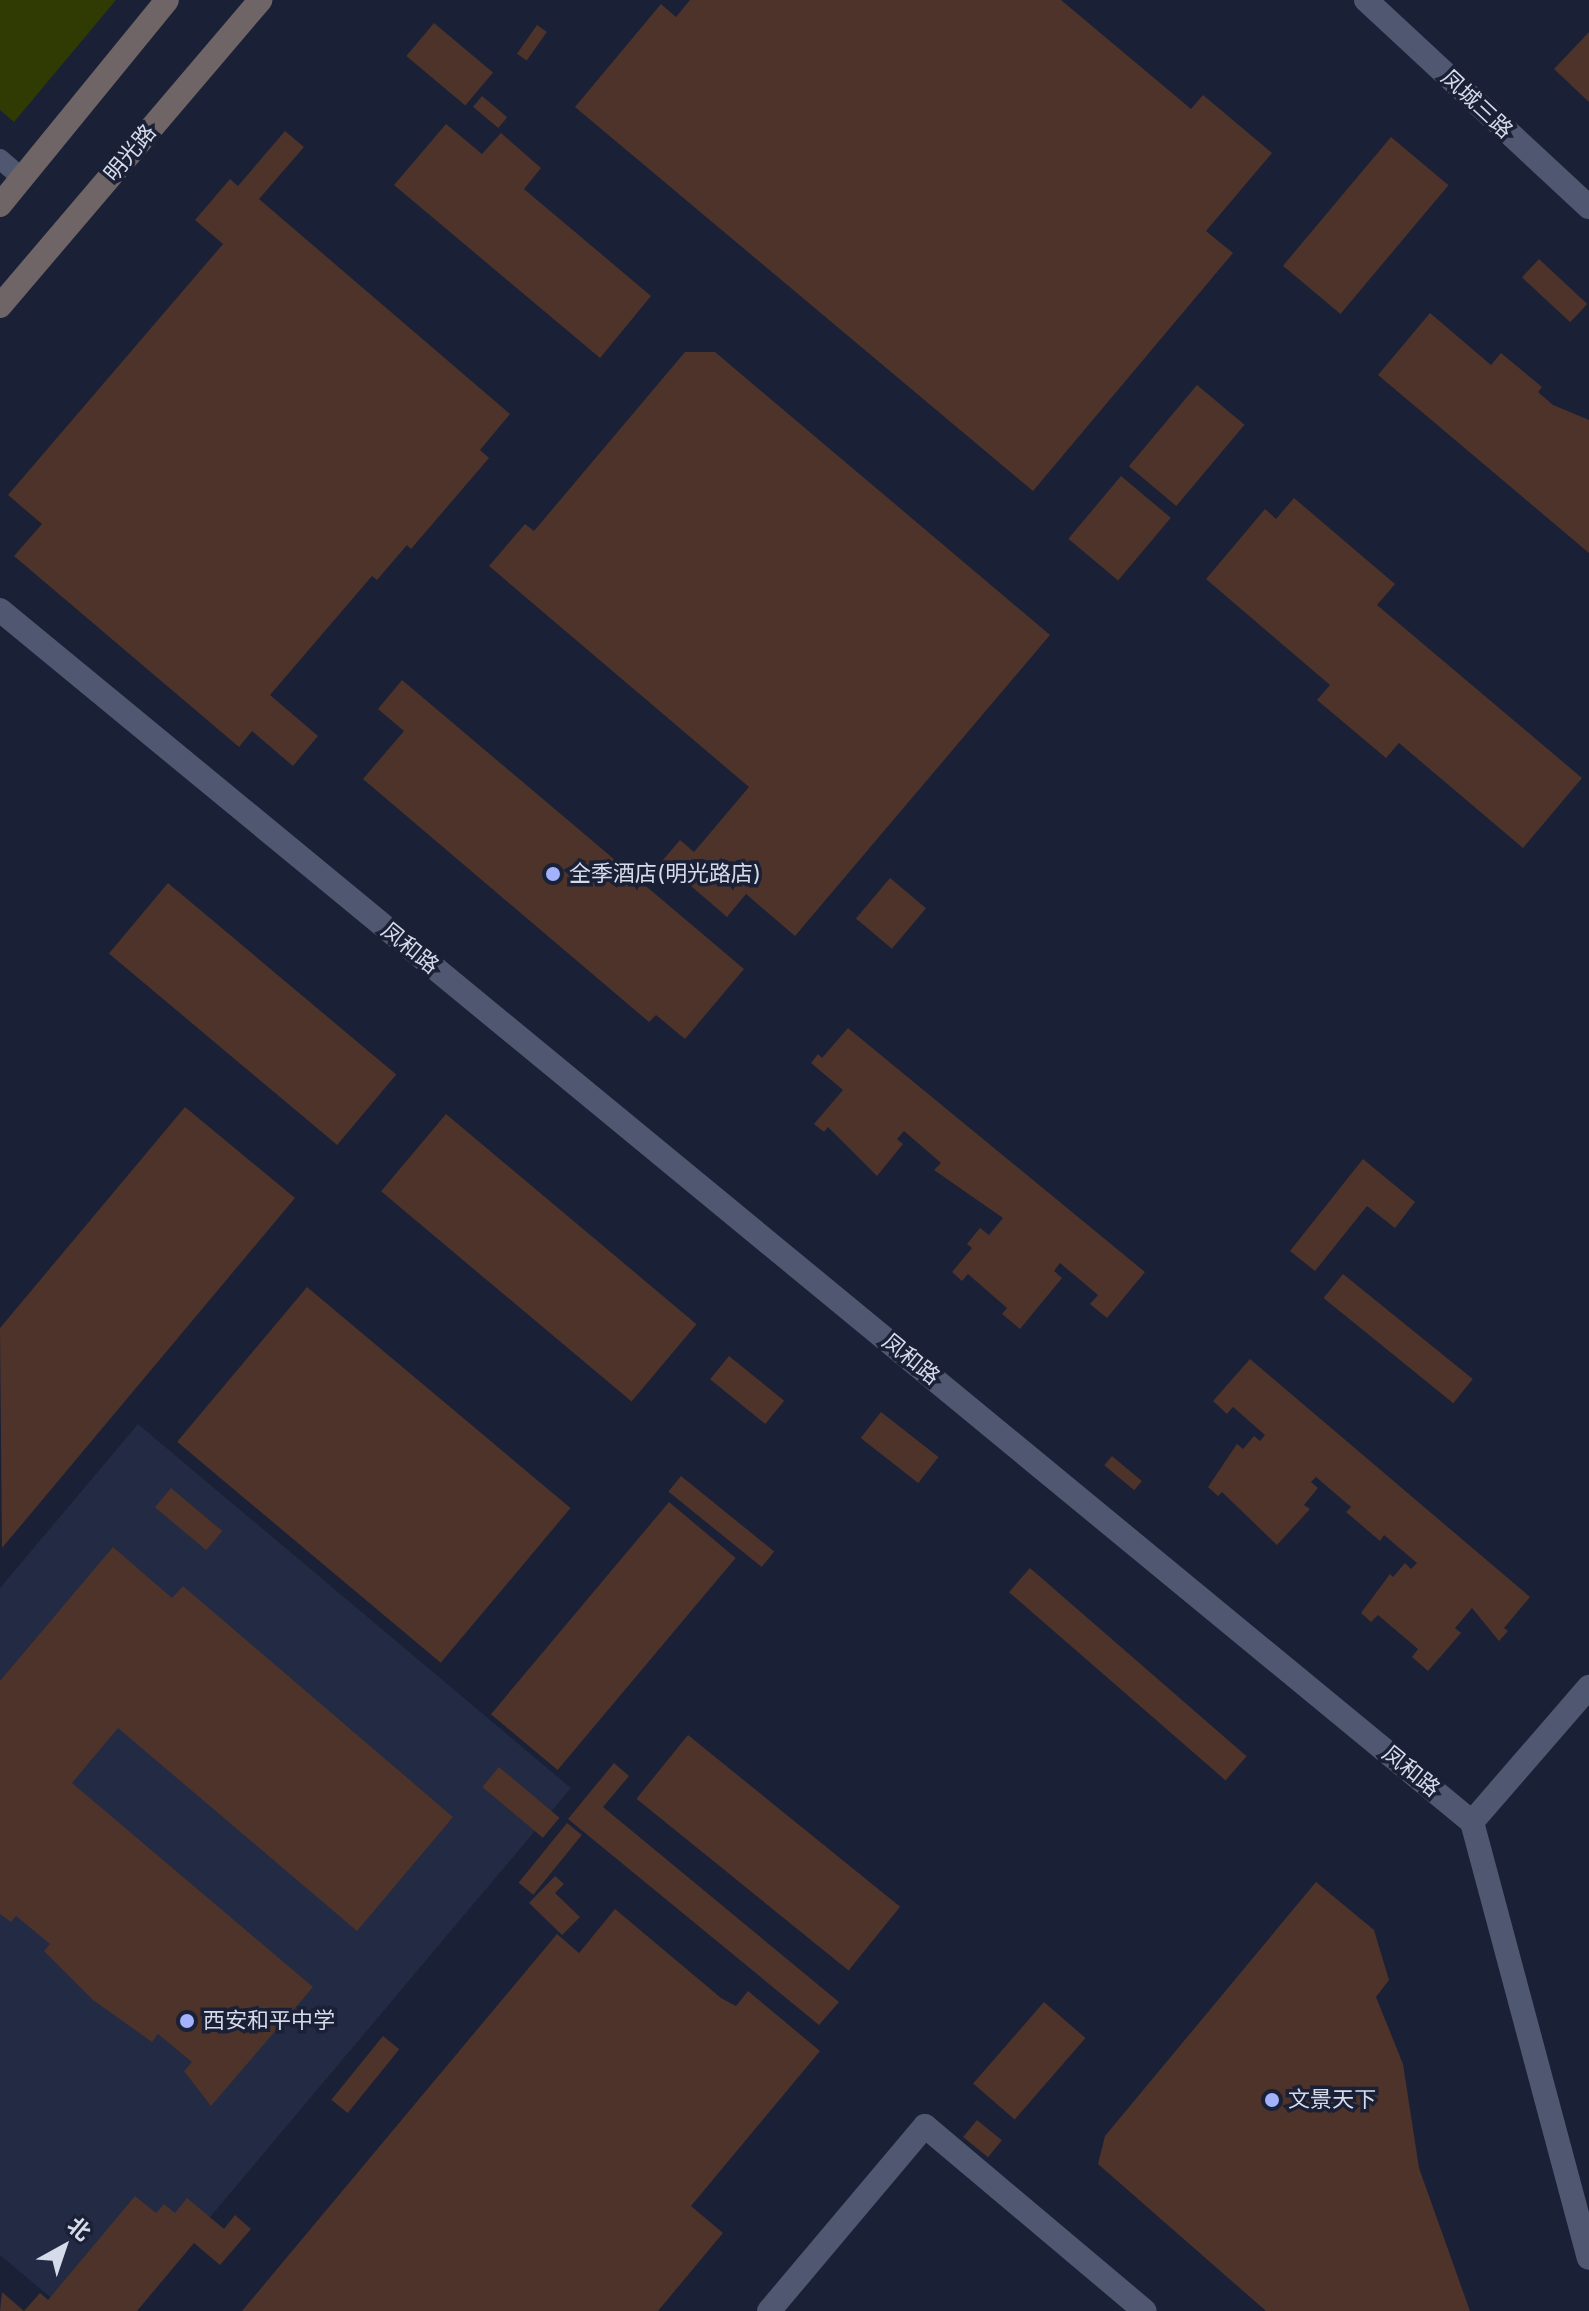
<!DOCTYPE html>
<html>
<head>
<meta charset="utf-8">
<style>
  body { margin:0 }
  #map { position:relative; width:1589px; height:2311px; overflow:hidden; background:#1a2036; font-family:Inter,"Noto Sans SC",sans-serif }
  div>[style] { position:absolute }
  [style*='--x'] { left:calc(var(--x)*1px); top:calc(var(--y)*1px); width:calc(var(--w)*1px); rotate:calc(var(--a)*1deg) }
  .built>* { inset:0; background:#222a44 }
  .green>* { inset:0; background:#303b03 }
  .building>* { inset:0; background:#4d332a; transform-origin:0 0 }
  .service>* { height:20px; margin:-10px; padding:0 10px; transform-origin:10px; border-radius:10px; background:#505871 }
  .minor>* { height:24px; margin:-12px; padding:0 12px; transform-origin:12px; border-radius:12px; background:#505871 }
  .tertiary>* { height:24px; margin:-12px; padding:0 12px; transform-origin:12px; border-radius:12px; background:#505871 }
  .secondary>* { height:24px; margin:-12px; padding:0 12px; transform-origin:12px; border-radius:12px; background:#6f6566 }
  .dots>* { width:22px; height:22px; translate:-50% -50%; box-sizing:border-box; border:4px solid #1a2036; border-radius:50% }
  span { translate:-50% -50%; white-space:nowrap; text-align:center; line-height:1.15; -webkit-text-stroke:7px #1a2036; paint-order:stroke }
  .street-label { font-size:22px; color:#d6dbea }
  .poi-label { font-size:22px; color:#d6dbea }
  .left { translate:0 -50%; text-align:left }
  .north { position:absolute; left:24px; top:2207px; width:80px; height:80px; -webkit-text-stroke:6px #1a2036; paint-order:stroke; rotate:40deg; font-size:22px; font-weight:700; line-height:32px; text-align:center; color:#d6dbea }
  .north::after { content:''; display:block; margin:auto; width:28px; height:36px; background:#d6dbea; clip-path:polygon(50% 0,100% 100%,50% 72%,0 100%) }
</style>
</head>
<body>
<div id="map">
  <div class="built">
    <div style="clip-path:polygon(138px 1424px,571px 1788px,131px 2311px,67px 2311px,0 2255px,0 1588px)"></div>
  </div>
  <div class="green">
    <div style="clip-path:polygon(0 0,116px 0,14px 122px,0 110px)"></div>
  </div>
  <div class="building">
    <div style="clip-path:polygon(690px 0,1061px 0,1191px 109px,1203px 95px,1272px 153px,1206px 231px,1233px 253px,1033px 491px,575px 107px,661px 4px,676px 17px)"></div>
    <div style="left:434px;top:23px;width:77px;height:43px;rotate:40deg"></div>
    <div style="left:537px;top:25px;width:12px;height:35px;rotate:35deg"></div>
    <div style="clip-path:polygon(1589px 32px,1589px 102px,1554px 69px)"></div>
    <div style="left:482px;top:96px;width:33px;height:14px;rotate:40deg"></div>
    <div style="clip-path:polygon(446px 124px,482px 154px,501px 133px,541px 168px,524px 189px,651px 296px,600px 358px,394px 185px)"></div>
    <div style="clip-path:polygon(285px 131px,304px 147px,259px 199px,510px 414px,480px 450px,489px 458px,411px 549px,407px 545px,377px 580px,372px 576px,270px 695px,318px 736px,293px 766px,252px 731px,239px 747px,14px 556px,42px 524px,8px 495px,223px 244px,195px 220px,230px 179px,238px 186px)"></div>
    <div style="left:1391px;top:137px;width:75px;height:168px;rotate:40deg"></div>
    <div style="left:1539px;top:259px;width:66px;height:25px;rotate:43deg"></div>
    <div style="clip-path:polygon(1430px 313px,1491px 365px,1501px 353px,1542px 387px,1538px 392px,1553px 405px,1589px 420px,1589px 553px,1378px 375px)"></div>
    <div style="clip-path:polygon(685px 352px,715px 352px,1050px 635px,795px 936px,746px 894px,727px 917px,662px 861px,680px 840px,694px 852px,749px 787px,489px 566px,525px 524px,534px 531px)"></div>
    <div style="left:1197px;top:385px;width:62px;height:106px;rotate:40deg"></div>
    <div style="left:1121px;top:476px;width:65px;height:82px;rotate:40deg"></div>
    <div style="clip-path:polygon(1294px 498px,1395px 584px,1377px 605px,1582px 778px,1523px 848px,1399px 743px,1386px 758px,1317px 700px,1330px 685px,1206px 579px,1265px 509px,1276px 519px)"></div>
    <div style="clip-path:polygon(402px 680px,744px 969px,685px 1039px,656px 1015px,649px 1022px,363px 779px,404px 731px,378px 709px)"></div>
    <div style="left:890px;top:878px;width:47px;height:53px;rotate:40deg"></div>
    <div style="left:168px;top:883px;width:298px;height:92px;rotate:40deg"></div>
    <div style="clip-path:polygon(848px 1028px,1145px 1272px,1107px 1318px,1090px 1304px,1098px 1295px,1060px 1263px,1054px 1271px,1062px 1278px,1020px 1329px,1002px 1314px,1007px 1308px,968px 1274px,962px 1281px,952px 1272px,972px 1248px,967px 1244px,980px 1228px,989px 1235px,1003px 1218px,934px 1170px,941px 1163px,904px 1131px,897px 1139px,903px 1144px,877px 1176px,828px 1127px,824px 1132px,814px 1124px,843px 1090px,811px 1063px,818px 1054px,822px 1058px)"></div>
    <div style="clip-path:polygon(185px 1107px,295px 1198px,2px 1548px,0 1328px)"></div>
    <div style="left:446px;top:1114px;width:327px;height:101px;rotate:40deg"></div>
    <div style="clip-path:polygon(1363px 1159px,1415px 1202px,1395px 1228px,1367px 1206px,1315px 1271px,1290px 1251px)"></div>
    <div style="left:1343px;top:1274px;width:167px;height:31px;rotate:39deg"></div>
    <div style="left:307px;top:1287px;width:344px;height:202px;rotate:40deg"></div>
    <div style="left:729px;top:1356px;width:71px;height:30px;rotate:39deg"></div>
    <div style="clip-path:polygon(1250px 1359px,1530px 1597px,1504px 1628px,1508px 1631px,1499px 1641px,1472px 1608px,1455px 1628px,1461px 1633px,1428px 1671px,1412px 1657px,1418px 1649px,1378px 1615px,1371px 1622px,1361px 1613px,1390px 1574px,1393px 1577px,1405px 1563px,1411px 1569px,1417px 1563px,1384px 1535px,1380px 1541px,1346px 1512px,1351px 1507px,1316px 1477px,1311px 1482px,1318px 1488px,1304px 1505px,1310px 1509px,1277px 1545px,1222px 1492px,1218px 1496px,1208px 1487px,1237px 1444px,1243px 1449px,1254px 1436px,1260px 1441px,1265px 1435px,1233px 1407px,1227px 1414px,1213px 1401px)"></div>
    <div style="left:881px;top:1412px;width:73px;height:33px;rotate:38deg"></div>
    <div style="left:1112px;top:1456px;width:39px;height:12px;rotate:40deg"></div>
    <div style="left:681px;top:1476px;width:120px;height:20px;rotate:39deg"></div>
    <div style="left:171px;top:1488px;width:67px;height:25px;rotate:40deg"></div>
    <div style="left:669px;top:1502px;width:87px;height:277px;rotate:40deg"></div>
    <div style="clip-path:polygon(113px 1547px,172px 1598px,183px 1586px,453px 1817px,357px 1931px,118px 1728px,72px 1783px,313px 1987px,211px 2106px,184px 2071px,192px 2062px,158px 2034px,152px 2042px,93px 2000px,44px 1951px,50px 1944px,16px 1916px,11px 1922px,0 1914px,0 1681px)"></div>
    <div style="left:1030px;top:1568px;width:287px;height:32px;rotate:41deg"></div>
    <div style="left:688px;top:1735px;width:273px;height:82px;rotate:39deg"></div>
    <div style="clip-path:polygon(614px 1763px,629px 1776px,603px 1807px,839px 2002px,819px 2025px,568px 1819px)"></div>
    <div style="left:499px;top:1767px;width:79px;height:26px;rotate:40deg"></div>
    <div style="left:567px;top:1823px;width:19px;height:77px;rotate:39deg"></div>
    <div style="clip-path:polygon(555px 1876px,564px 1884px,555px 1893px,580px 1917px,562px 1935px,529px 1903px)"></div>
    <div style="clip-path:polygon(1316px 1882px,1374px 1930px,1389px 1980px,1376px 1997px,1403px 2064px,1419px 2168px,1470px 2311px,1266px 2311px,1098px 2164px,1105px 2136px)"></div>
    <div style="clip-path:polygon(615px 1909px,721px 1998px,736px 2006px,748px 1991px,820px 2051px,691px 2206px,723px 2233px,658px 2311px,242px 2311px,557px 1934px,579px 1953px)"></div>
    <div style="left:1044px;top:2002px;width:55px;height:108px;rotate:41deg"></div>
    <div style="left:383px;top:2036px;width:21px;height:82px;rotate:39deg"></div>
    <div style="left:977px;top:2120px;width:32px;height:22px;rotate:39deg"></div>
    <div style="clip-path:polygon(135px 2196px,156px 2213px,164px 2204px,175px 2213px,187px 2198px,224px 2229px,235px 2215px,251px 2229px,220px 2265px,194px 2243px,137px 2311px,0 2311px,2px 2292px,24px 2311px,40px 2293px,48px 2300px)"></div>
  </div>
  <div class="service">
    <div style="--x:0;--y:159;--w:29;--a:41"></div>
  </div>
  <div class="minor">
    <div style="--x:769;--y:2311;--w:242;--a:-49.9"></div>
    <div style="--x:925;--y:2126;--w:287;--a:40.1"></div>
  </div>
  <div class="tertiary">
    <div style="--x:1366;--y:0;--w:304;--a:42.9"></div>
    <div style="--x:0;--y:610;--w:1907;--a:39.47"></div>
    <div style="--x:1472;--y:1822;--w:451;--a:75"></div>
    <div style="--x:1472;--y:1822;--w:179;--a:-49.1"></div>
  </div>
  <div class="secondary">
    <div style="--x:0;--y:205;--w:264;--a:-50.8"></div>
    <div style="--x:0;--y:306;--w:402;--a:-49.6"></div>
  </div>
  <div class="dots">
    <div style="left:553px;top:874px;background:#a3b2fd"></div>
    <div style="left:187px;top:2021px;background:#a3b2fd"></div>
    <div style="left:1272px;top:2100px;background:#a3b2fd"></div>
  </div>
  <div class="street-label">
    <span style="left:1477px;top:104px;rotate:43deg">凤城三路</span>
    <span style="left:130px;top:153px;rotate:-50deg">明光路</span>
    <span style="left:410px;top:948px;rotate:39deg">凤和路</span>
    <span style="left:911px;top:1359px;rotate:39deg">凤和路</span>
    <span style="left:1411px;top:1771px;rotate:39deg">凤和路</span>
  </div>
  <div class="poi-label">
    <span class="left" style="left:569px;top:874px">全季酒店(明光路店)</span>
    <span class="left" style="left:203px;top:2021px">西安和平中学</span>
    <span class="left" style="left:1288px;top:2100px">文景天下</span>
  </div>
  <div class="north">北</div>
</div>
</body>
</html>
